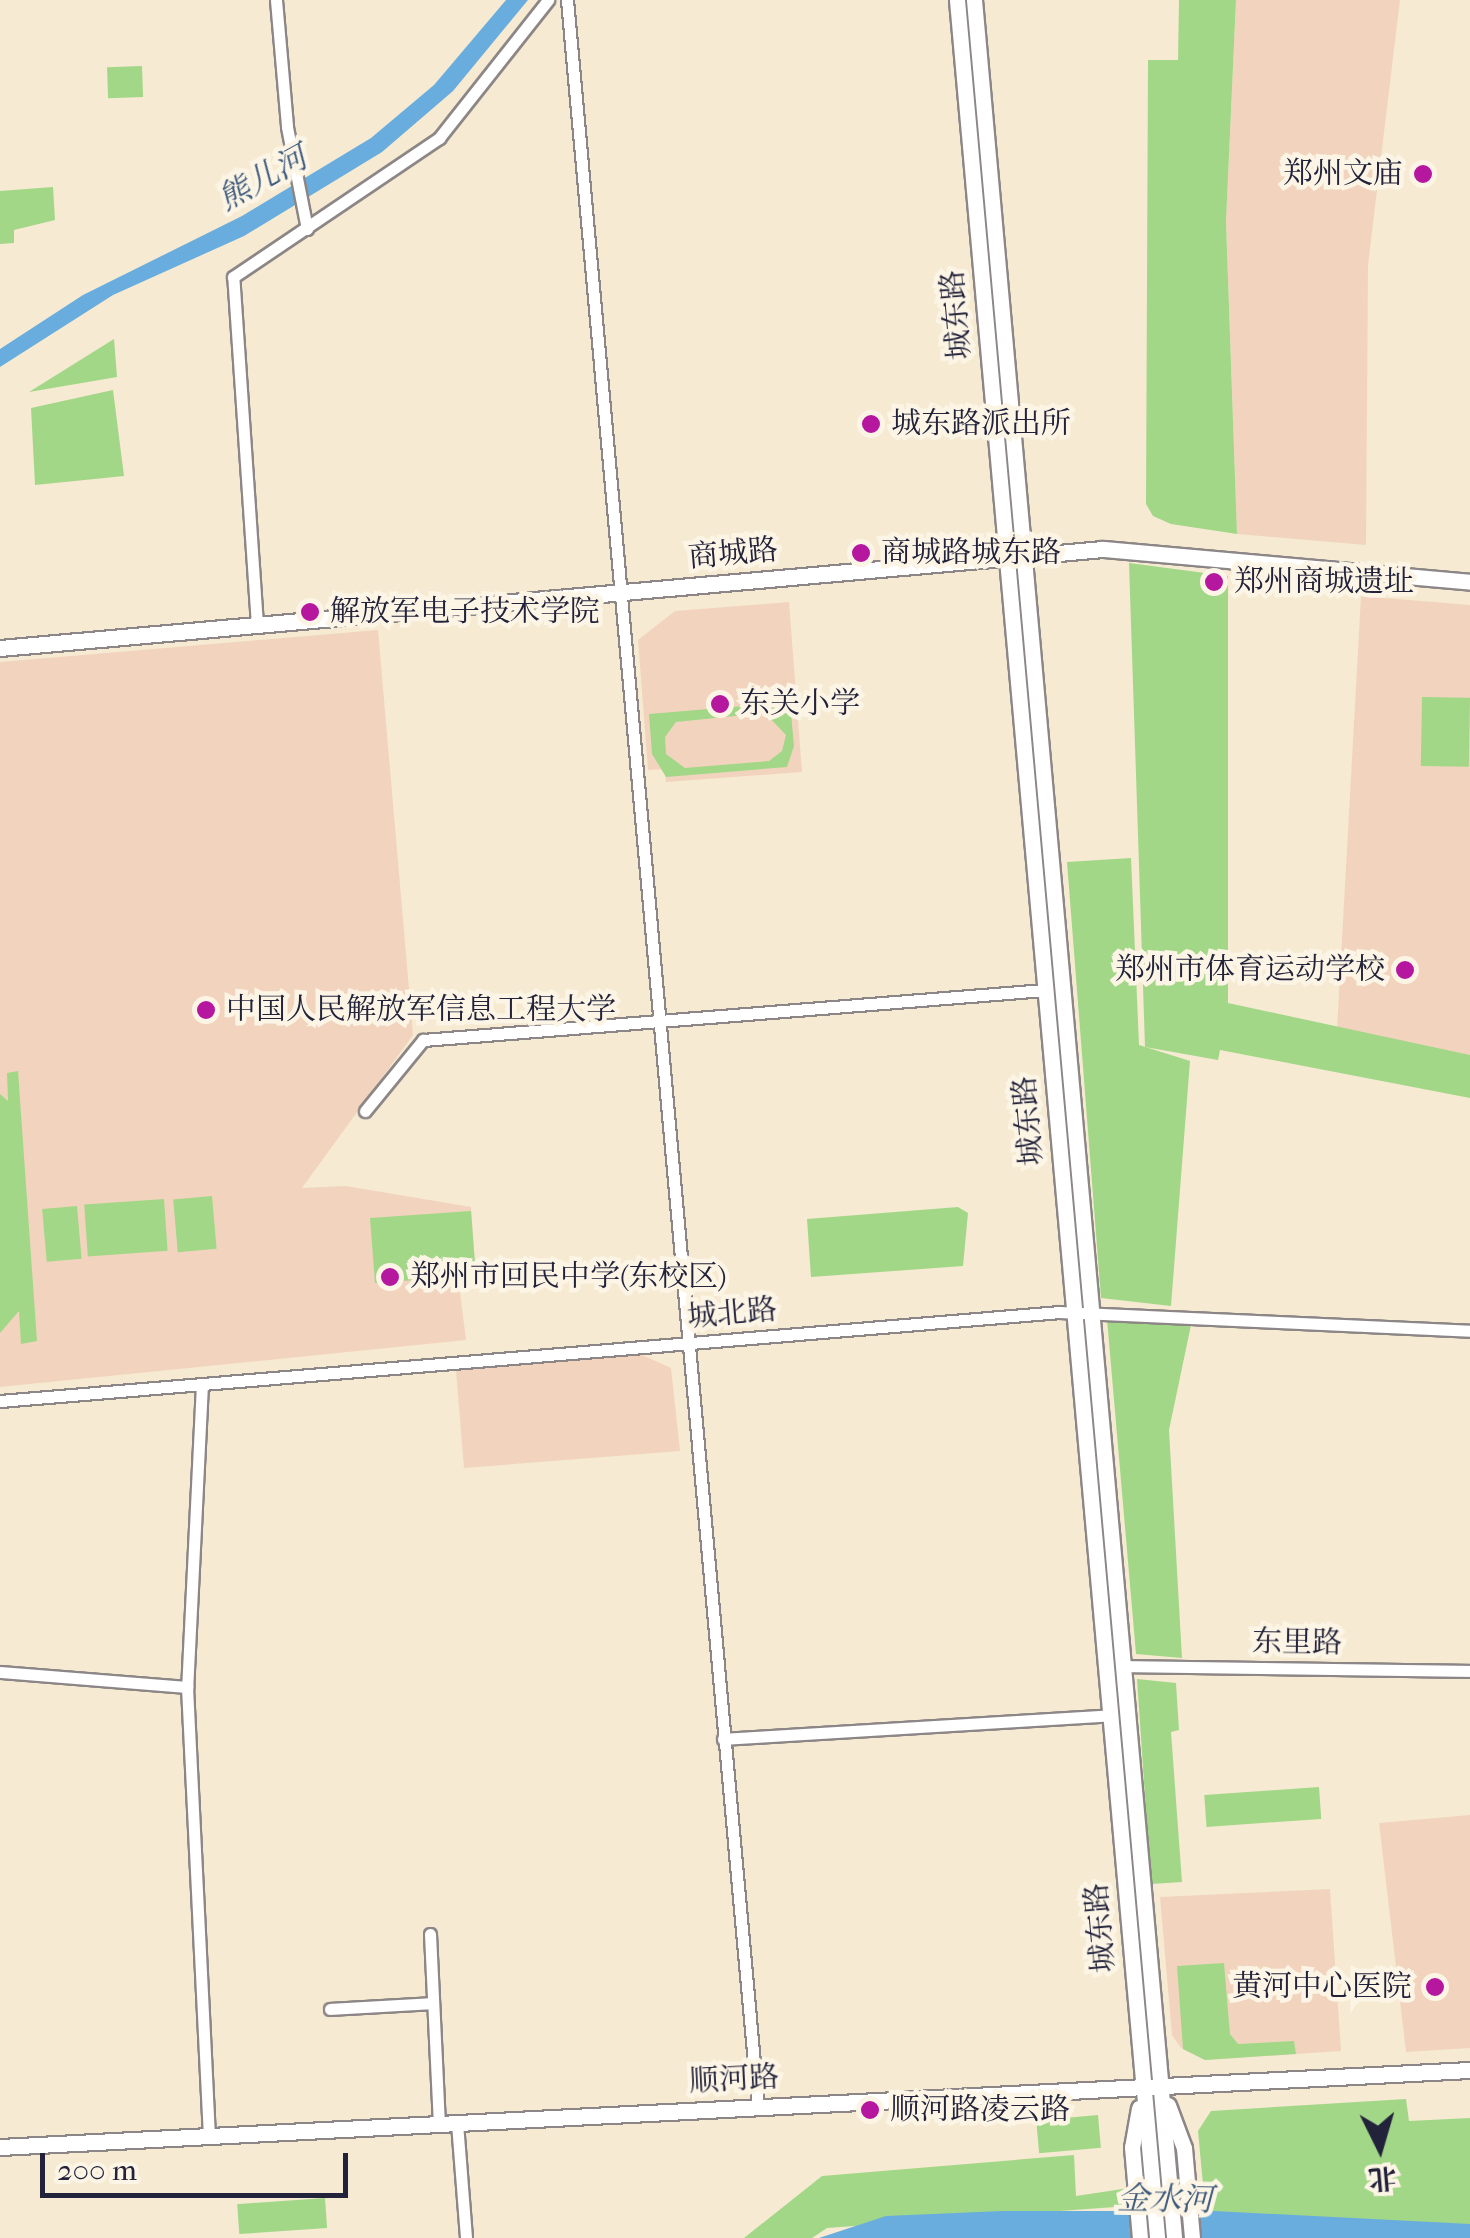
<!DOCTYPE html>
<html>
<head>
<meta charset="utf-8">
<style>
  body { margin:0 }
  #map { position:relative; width:1470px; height:2238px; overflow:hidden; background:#f6ead2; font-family:"IM FELL French Canon","Noto Serif SC",serif }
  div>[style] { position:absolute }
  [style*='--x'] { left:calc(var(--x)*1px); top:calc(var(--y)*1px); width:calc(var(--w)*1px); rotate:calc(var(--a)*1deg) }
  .built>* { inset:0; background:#f2d4be }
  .green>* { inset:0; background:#a2d788; transform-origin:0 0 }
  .water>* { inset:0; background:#68adde }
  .roads { filter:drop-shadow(2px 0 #8c8686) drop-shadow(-2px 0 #8c8686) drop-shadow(0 2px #8c8686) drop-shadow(0 -2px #8c8686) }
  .street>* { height:11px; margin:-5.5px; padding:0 5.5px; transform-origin:5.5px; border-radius:5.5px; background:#fff }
  .secondary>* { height:15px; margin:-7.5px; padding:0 7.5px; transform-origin:7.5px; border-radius:7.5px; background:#fff }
  .dots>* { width:28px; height:28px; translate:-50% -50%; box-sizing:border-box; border:5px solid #fcf5e5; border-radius:50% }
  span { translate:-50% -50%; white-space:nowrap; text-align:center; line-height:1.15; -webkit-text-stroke:9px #fcf5e5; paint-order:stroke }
  .poi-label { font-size:30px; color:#22223b }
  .right { translate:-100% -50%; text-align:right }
  .left { translate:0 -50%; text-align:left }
  .street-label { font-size:30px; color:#22223b }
  .water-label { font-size:32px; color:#3e5a7c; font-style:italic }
  .north { position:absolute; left:1330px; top:2098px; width:100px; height:100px; -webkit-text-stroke:8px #fcf5e5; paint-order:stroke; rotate:175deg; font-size:28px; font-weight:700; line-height:40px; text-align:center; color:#22223b }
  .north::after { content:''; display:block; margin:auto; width:35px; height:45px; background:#22223b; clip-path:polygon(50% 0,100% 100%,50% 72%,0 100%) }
  .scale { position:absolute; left:40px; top:2153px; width:308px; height:45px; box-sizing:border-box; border:5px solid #22223b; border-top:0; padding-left:12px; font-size:30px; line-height:35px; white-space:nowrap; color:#22223b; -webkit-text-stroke:8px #fcf5e5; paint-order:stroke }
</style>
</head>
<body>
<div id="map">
  <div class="built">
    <div style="clip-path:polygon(1236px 0,1400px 0,1368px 265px,1366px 545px,1237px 534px,1226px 222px)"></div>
    <div style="clip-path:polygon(1361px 596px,1470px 605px,1470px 1055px,1337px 1029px)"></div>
    <div style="clip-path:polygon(789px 602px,802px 772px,666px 782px,665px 769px,648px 770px,638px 640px,675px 611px)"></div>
    <div style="clip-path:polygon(378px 630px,413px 1035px,302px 1188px,346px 1186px,471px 1207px,475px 1265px,469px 1266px,471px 1288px,460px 1292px,466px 1340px,0 1387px,0 662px)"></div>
    <div style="clip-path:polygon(642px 1355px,671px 1368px,680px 1451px,464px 1468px,456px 1370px)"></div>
    <div style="clip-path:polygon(1470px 1815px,1470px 2048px,1406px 2052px,1379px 1823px)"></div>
    <div style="clip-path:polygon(1330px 1889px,1341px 2051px,1205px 2060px,1181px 2048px,1172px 2035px,1160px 1897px)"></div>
  </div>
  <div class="green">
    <div style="clip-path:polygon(1179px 0,1236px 0,1226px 222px,1237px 534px,1171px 524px,1153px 516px,1146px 504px,1148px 60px,1178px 60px)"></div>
    <div style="left:142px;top:66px;width:31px;height:35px;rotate:88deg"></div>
    <div style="clip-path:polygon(53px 187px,55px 220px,14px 230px,14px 243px,0 244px,0 191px)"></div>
    <div style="clip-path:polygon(114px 339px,117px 377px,29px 392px)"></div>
    <div style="clip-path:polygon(113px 390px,124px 476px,35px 485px,31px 408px)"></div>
    <div style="clip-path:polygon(1129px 563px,1228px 576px,1228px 1003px,1470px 1055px,1470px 1098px,1220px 1050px,1218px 1060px,1145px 1047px)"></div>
    <div style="left:1422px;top:697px;width:48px;height:69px;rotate:1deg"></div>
    <div style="clip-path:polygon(evenodd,790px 702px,794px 746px,787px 767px,666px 777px,652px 754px,649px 714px,790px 702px,765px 713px,786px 735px,782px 751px,769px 761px,685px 768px,666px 754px,665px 737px,676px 722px,765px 713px)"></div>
    <div style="clip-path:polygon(1131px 858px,1139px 1045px,1190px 1061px,1171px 1306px,1101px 1298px,1067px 862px)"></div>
    <div style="clip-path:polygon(18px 1071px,37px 1341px,21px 1344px,19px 1311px,0 1333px,0 1094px,8px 1101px,7px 1073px)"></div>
    <div style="left:212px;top:1196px;width:53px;height:39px;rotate:85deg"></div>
    <div style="left:164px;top:1199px;width:52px;height:80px;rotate:86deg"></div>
    <div style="left:77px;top:1206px;width:53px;height:35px;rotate:85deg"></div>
    <div style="clip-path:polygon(958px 1207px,968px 1213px,963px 1266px,811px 1277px,807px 1219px)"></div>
    <div style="clip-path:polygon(471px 1211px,475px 1263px,469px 1264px,469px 1276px,375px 1283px,370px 1218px)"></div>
    <div style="clip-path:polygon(1107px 1319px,1191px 1325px,1169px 1430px,1182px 1658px,1136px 1654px)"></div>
    <div style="clip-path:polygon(1137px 1679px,1176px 1683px,1179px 1730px,1171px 1732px,1182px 1882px,1151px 1884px)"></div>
    <div style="left:1319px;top:1787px;width:32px;height:115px;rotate:86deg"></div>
    <div style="clip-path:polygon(1224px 1963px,1230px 2034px,1238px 2044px,1294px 2041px,1296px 2054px,1205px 2060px,1183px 2049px,1177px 1966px)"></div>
    <div style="clip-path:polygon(1406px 2099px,1409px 2121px,1470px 2118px,1470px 2238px,1208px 2238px,1198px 2131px,1211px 2111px)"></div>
    <div style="left:1098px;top:2115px;width:33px;height:62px;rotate:85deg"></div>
    <div style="clip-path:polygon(1074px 2155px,1076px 2196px,1129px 2188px,1128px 2206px,827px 2228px,812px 2238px,744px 2238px,822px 2176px)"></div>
    <div style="left:325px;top:2198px;width:30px;height:88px;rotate:86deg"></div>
  </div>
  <div class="water">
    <div style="clip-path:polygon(506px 0,528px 0,453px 91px,382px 152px,244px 236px,113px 295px,0 367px,0 349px,83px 295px,242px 216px,371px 138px,434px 85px)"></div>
    <div style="clip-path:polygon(1002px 2211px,1214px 2211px,1470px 2224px,1470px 2238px,819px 2238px,886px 2216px)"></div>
  </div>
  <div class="roads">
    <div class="street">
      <div style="--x:276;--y:0;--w:127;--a:85"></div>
      <div style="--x:287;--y:127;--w:104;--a:78.9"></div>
      <div style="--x:567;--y:0;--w:2116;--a:84.82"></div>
      <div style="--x:257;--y:625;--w:349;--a:-93.9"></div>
      <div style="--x:233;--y:277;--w:249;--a:-34"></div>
      <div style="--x:439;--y:138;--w:176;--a:-51.7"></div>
      <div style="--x:365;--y:1111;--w:92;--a:-50.8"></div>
      <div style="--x:423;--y:1040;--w:624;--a:-4.6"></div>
      <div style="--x:202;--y:1384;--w:303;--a:92.8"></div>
      <div style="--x:187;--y:1687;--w:450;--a:87.2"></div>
      <div style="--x:0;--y:1401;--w:1063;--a:-4.8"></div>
      <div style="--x:1059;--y:1312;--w:411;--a:2.6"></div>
      <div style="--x:1123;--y:1666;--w:347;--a:0.8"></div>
      <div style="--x:0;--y:1672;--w:188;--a:4.6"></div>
      <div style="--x:723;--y:1739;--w:388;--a:-3.5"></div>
      <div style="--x:430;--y:1934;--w:190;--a:87.3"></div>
      <div style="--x:330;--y:2009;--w:103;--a:-3.3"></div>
      <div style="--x:457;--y:2123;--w:115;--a:85.5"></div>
    </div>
    <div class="secondary">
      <div style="--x:957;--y:0;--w:2247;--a:84.89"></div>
      <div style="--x:974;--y:0;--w:2247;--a:84.89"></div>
      <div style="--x:0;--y:648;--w:1107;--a:-5.13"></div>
      <div style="--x:1103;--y:549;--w:368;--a:5.1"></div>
      <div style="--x:1168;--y:2105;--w:46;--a:69.6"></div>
      <div style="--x:1184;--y:2148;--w:90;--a:84.9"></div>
      <div style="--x:1139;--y:2108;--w:40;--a:100"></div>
      <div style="--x:1132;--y:2147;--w:91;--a:85"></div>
      <div style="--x:0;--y:2147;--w:1472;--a:-3"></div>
    </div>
  </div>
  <div class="dots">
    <div style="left:1423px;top:174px;background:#b5179e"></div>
    <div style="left:871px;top:424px;background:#b5179e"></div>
    <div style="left:861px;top:553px;background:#b5179e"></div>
    <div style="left:1214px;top:582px;background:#b5179e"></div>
    <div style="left:310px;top:612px;background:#b5179e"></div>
    <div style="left:720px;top:704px;background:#b5179e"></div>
    <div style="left:1405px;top:970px;background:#b5179e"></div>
    <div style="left:206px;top:1010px;background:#b5179e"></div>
    <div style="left:390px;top:1277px;background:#b5179e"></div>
    <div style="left:1435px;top:1987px;background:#b5179e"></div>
    <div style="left:870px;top:2110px;background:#b5179e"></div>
  </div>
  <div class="poi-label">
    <span class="right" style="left:1403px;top:174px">郑州文庙</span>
    <span class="left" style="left:891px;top:424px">城东路派出所</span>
    <span class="left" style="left:881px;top:553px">商城路城东路</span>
    <span class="left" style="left:1234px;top:582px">郑州商城遗址</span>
    <span class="left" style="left:330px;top:612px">解放军电子技术学院</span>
    <span class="left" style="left:740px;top:704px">东关小学</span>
    <span class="right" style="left:1385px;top:970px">郑州市体育运动学校</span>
    <span class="left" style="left:226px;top:1010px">中国人民解放军信息工程大学</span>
    <span class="left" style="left:410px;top:1277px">郑州市回民中学(东校区)</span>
    <span class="right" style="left:1412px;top:1987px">黄河中心医院</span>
    <span class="left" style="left:890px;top:2110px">顺河路凌云路</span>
  </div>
  <div class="street-label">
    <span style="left:957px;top:315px;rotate:-95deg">城东路</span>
    <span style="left:733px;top:554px;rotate:-5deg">商城路</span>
    <span style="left:1029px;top:1121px;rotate:-95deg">城东路</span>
    <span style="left:732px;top:1314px;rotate:-5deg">城北路</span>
    <span style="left:1297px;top:1643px;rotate:1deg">东里路</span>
    <span style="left:1101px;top:1928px;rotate:-95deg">城东路</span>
    <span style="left:734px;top:2080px;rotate:-3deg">顺河路</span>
  </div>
  <div class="water-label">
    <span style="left:263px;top:179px;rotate:-29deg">熊儿河</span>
    <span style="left:1165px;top:2200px;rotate:1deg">金水河</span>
  </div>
  <div class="north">北</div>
  <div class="scale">200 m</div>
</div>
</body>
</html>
